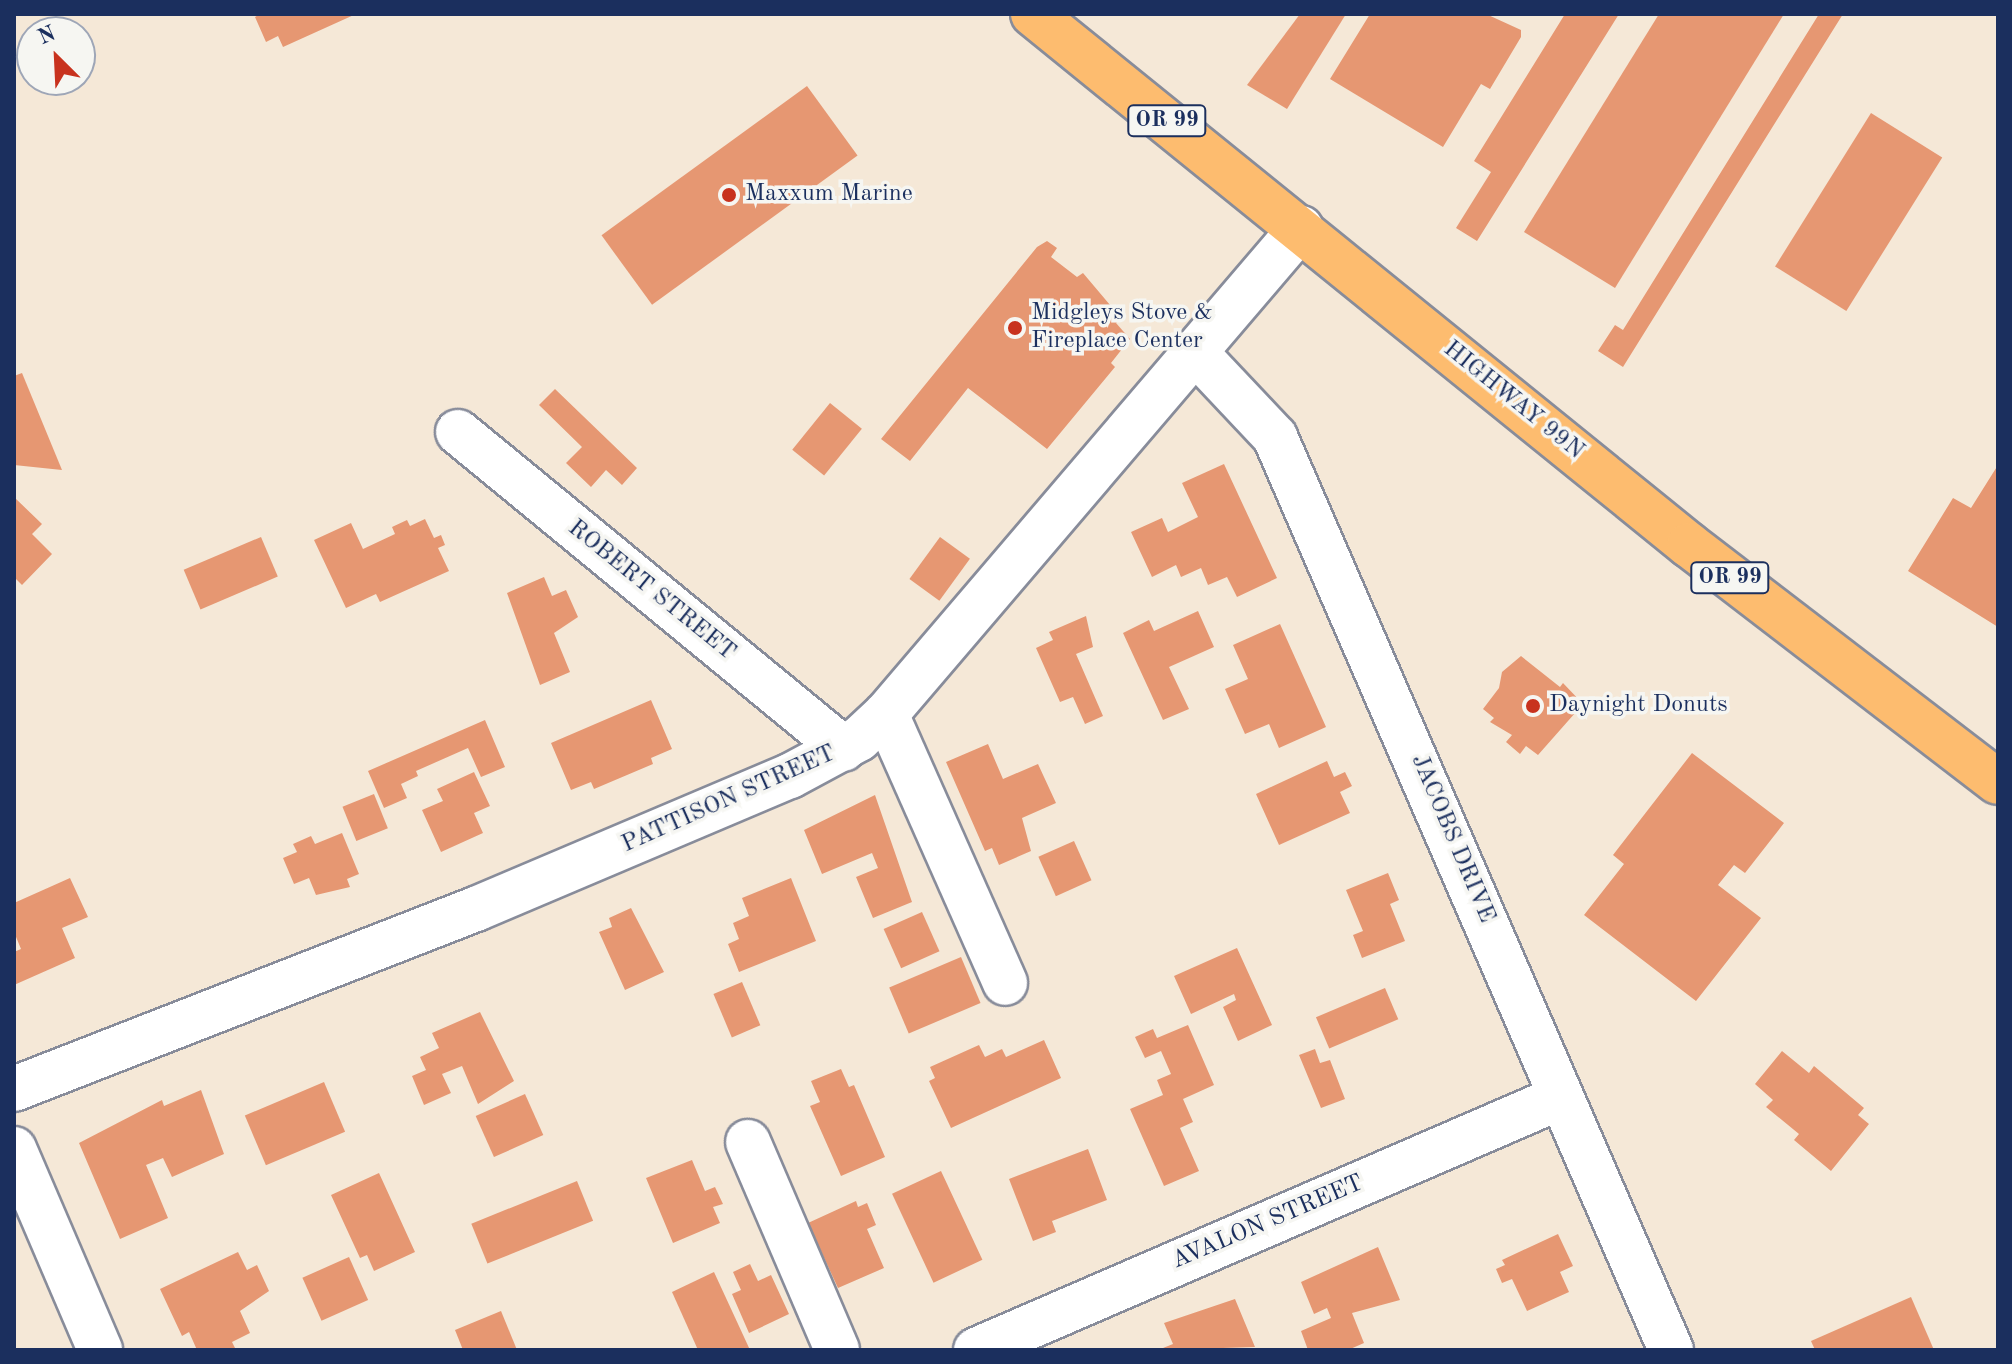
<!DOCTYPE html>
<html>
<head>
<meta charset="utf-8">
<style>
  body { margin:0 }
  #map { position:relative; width:2012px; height:1364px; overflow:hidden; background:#f5e8d7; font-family:"Old Standard TT",serif }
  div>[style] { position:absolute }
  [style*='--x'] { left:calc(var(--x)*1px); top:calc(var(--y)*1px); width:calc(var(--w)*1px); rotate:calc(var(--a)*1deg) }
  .building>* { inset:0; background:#e69772; transform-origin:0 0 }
  .roads { filter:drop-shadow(2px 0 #888c9a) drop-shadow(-2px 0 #888c9a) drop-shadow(0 2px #888c9a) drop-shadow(0 -2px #888c9a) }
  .minor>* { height:44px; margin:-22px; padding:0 22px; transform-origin:22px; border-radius:22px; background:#fff }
  .major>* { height:44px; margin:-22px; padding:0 22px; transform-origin:22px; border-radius:22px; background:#fdbc6f }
  .dots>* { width:22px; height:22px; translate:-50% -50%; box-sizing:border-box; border:4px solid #f6f6f2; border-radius:50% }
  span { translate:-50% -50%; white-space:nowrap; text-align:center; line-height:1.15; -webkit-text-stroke:7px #f6f6f2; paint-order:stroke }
  .shield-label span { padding:2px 6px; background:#f6f6f2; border:2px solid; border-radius:6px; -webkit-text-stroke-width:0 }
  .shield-label { font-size:22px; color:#1b2f5e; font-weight:700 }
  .poi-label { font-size:24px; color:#1b2f5e }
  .left { translate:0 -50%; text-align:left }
  .street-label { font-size:24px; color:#1b2f5e }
  .frame { position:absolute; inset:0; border:16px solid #1b2f5e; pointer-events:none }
  .north { position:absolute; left:16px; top:16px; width:80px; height:80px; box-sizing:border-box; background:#f6f6f2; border:2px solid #9ea6b7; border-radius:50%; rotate:336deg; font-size:22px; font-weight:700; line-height:32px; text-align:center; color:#1b2f5e }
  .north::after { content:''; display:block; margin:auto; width:28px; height:36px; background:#c8321e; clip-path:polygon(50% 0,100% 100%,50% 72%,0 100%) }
</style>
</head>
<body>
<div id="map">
  <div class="building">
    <div style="clip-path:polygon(260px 14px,356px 14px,283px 47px,278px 36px,266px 42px,255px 17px)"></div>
    <div style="clip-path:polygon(1300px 14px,1346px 14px,1287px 109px,1247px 85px)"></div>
    <div style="clip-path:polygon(1370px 14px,1486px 14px,1521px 30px,1521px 37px,1490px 89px,1481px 84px,1443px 147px,1330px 79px)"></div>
    <div style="clip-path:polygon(1565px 14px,1619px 14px,1477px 241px,1456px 228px,1491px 172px,1474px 161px)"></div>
    <div style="clip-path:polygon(1659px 14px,1784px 14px,1615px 288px,1524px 232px)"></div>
    <div style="clip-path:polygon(1819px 14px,1843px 14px,1623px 367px,1598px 351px,1615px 325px,1623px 330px)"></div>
    <div style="left:807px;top:86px;width:86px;height:254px;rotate:54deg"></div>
    <div style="left:1871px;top:113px;width:84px;height:181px;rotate:32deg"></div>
    <div style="clip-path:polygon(1047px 241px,1057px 248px,1051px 257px,1077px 277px,1083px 273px,1121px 318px,1116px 323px,1130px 339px,1111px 363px,1115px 367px,1047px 449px,968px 388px,910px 461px,881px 439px,1037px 247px)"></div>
    <div style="clip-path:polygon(22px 373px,62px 470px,14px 465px,14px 376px)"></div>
    <div style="clip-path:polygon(555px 389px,637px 468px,622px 485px,606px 470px,591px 487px,566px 463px,582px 447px,539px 405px)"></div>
    <div style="left:830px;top:403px;width:41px;height:60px;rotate:39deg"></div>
    <div style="clip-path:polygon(1224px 464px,1277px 578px,1237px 597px,1227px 577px,1208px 585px,1201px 568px,1181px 577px,1176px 565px,1152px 577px,1131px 532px,1162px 518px,1168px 532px,1198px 517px,1182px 483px)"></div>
    <div style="clip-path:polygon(1998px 465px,1998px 627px,1908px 571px,1953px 498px,1971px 508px)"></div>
    <div style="clip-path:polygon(14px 497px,42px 524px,32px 534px,52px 554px,22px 585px,14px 577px)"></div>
    <div style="clip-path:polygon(425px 519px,434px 538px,441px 535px,445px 545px,438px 548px,449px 571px,380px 602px,376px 594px,346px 608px,314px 540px,351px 523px,363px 549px,395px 534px,392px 527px,407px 520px,410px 526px)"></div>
    <div style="left:261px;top:537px;width:43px;height:84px;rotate:67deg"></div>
    <div style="left:940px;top:537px;width:37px;height:52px;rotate:36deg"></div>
    <div style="clip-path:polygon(544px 577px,552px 596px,566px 590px,578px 617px,554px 633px,570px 672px,540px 685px,507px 593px)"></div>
    <div style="clip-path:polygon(1198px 611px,1214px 647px,1169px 667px,1189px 709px,1163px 720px,1123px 633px,1149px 620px,1154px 631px)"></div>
    <div style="clip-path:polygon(1086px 616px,1093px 647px,1076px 654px,1103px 716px,1085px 724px,1073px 697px,1060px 702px,1036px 648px,1053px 640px,1049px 632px)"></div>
    <div style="clip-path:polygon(1280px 624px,1326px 727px,1279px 748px,1269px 724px,1245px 734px,1225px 689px,1248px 679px,1233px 645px)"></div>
    <div style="clip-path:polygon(1521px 656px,1560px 687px,1563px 683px,1583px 704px,1538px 755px,1526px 746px,1520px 754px,1506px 742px,1512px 735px,1490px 722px,1494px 718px,1483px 709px,1499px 688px,1502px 672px)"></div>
    <div style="clip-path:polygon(651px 700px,672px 749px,651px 758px,653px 764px,594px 789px,591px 782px,571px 790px,551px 743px)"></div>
    <div style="clip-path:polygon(485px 720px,505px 767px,481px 777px,468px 748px,416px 771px,418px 776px,401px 784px,407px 798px,384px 808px,368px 771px)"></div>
    <div style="clip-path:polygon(988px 744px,1003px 779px,1038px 764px,1056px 803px,1022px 818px,1031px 851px,999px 865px,992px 848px,985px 851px,946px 762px)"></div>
    <div style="clip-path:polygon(1692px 753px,1784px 823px,1745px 873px,1734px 865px,1718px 885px,1761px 918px,1696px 1001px,1584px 915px,1624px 864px,1613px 855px)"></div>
    <div style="clip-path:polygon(1327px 761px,1334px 777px,1345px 772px,1352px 786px,1340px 792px,1350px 813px,1279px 845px,1256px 794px)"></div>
    <div style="clip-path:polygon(474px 772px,490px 806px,474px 813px,483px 833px,441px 852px,422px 810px,443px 801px,437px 789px)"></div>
    <div style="left:374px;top:794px;width:37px;height:34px;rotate:68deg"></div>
    <div style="clip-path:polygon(875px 795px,912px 902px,873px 918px,856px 877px,878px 868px,872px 853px,822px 874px,804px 830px)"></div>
    <div style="clip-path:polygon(342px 833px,359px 874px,347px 879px,350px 887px,316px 895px,309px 878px,294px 884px,283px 858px,297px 852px,293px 844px,311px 836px,315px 844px)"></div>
    <div style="left:1074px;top:841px;width:43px;height:39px;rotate:66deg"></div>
    <div style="clip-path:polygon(1388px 873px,1399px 900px,1390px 904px,1405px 941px,1362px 958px,1353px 935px,1363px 931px,1346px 890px)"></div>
    <div style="clip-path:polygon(70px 878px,88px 917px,62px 928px,75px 958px,14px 985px,14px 952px,21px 949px,14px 932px,14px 903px)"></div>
    <div style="clip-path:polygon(791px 878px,816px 941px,739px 972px,728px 944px,739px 939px,733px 923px,749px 916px,742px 898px)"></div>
    <div style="clip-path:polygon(631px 908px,664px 972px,625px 990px,599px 932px,612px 927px,609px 918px)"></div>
    <div style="left:922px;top:912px;width:43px;height:42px;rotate:66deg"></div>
    <div style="clip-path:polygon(1237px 948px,1272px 1025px,1238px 1041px,1223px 1007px,1236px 1000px,1234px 994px,1191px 1014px,1174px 976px)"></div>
    <div style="left:961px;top:957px;width:50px;height:78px;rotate:67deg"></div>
    <div style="left:742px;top:982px;width:47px;height:31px;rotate:67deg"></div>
    <div style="left:1385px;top:988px;width:34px;height:75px;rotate:67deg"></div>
    <div style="clip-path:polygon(480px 1012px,514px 1081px,478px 1104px,462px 1066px,442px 1074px,451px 1093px,424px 1105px,412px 1076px,426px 1070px,420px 1057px,439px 1048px,432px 1033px)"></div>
    <div style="clip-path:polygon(1188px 1025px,1214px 1085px,1183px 1099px,1193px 1122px,1180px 1128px,1199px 1171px,1164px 1186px,1130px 1109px,1163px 1095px,1157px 1080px,1171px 1074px,1161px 1051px,1145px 1058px,1135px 1037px,1153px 1029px,1157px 1038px)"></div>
    <div style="clip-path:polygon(1044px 1040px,1061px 1078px,951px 1128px,929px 1081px,935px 1078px,930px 1067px,979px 1045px,985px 1057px,1002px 1049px,1006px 1057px)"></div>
    <div style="clip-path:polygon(1315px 1049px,1320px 1063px,1330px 1060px,1345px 1099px,1321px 1108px,1299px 1055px)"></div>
    <div style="clip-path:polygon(1782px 1051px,1809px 1073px,1814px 1066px,1864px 1108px,1858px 1115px,1869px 1124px,1831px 1171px,1794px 1140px,1799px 1134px,1766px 1107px,1773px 1100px,1755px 1084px)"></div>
    <div style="clip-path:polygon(841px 1069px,849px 1087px,854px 1085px,885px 1157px,841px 1176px,810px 1106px,820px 1102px,811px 1081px)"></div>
    <div style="left:324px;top:1082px;width:54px;height:86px;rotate:67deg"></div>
    <div style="clip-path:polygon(201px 1090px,224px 1154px,172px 1177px,163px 1158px,146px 1165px,168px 1218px,120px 1239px,79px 1143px,162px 1100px,164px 1106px)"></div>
    <div style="left:525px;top:1094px;width:45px;height:54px;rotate:66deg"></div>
    <div style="clip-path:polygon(1088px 1149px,1107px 1200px,1052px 1221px,1056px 1232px,1033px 1241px,1009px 1179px)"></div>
    <div style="clip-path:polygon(692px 1160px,705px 1191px,715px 1187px,723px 1204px,713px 1207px,720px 1223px,673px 1243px,646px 1178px)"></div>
    <div style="left:941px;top:1171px;width:98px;height:54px;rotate:65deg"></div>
    <div style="clip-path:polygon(379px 1173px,415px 1252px,374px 1271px,367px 1255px,360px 1258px,331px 1195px)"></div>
    <div style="left:577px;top:1181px;width:43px;height:114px;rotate:68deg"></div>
    <div style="clip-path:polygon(856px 1201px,858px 1207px,867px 1203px,876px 1225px,867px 1229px,884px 1268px,838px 1288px,808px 1223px)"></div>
    <div style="clip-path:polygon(1558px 1234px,1573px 1266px,1560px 1272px,1569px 1292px,1527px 1311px,1512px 1279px,1502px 1283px,1496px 1269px,1505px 1265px,1502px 1260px)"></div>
    <div style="clip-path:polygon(1378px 1247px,1400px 1300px,1352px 1313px,1364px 1343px,1348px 1350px,1308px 1350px,1301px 1331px,1331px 1318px,1327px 1308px,1314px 1314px,1301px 1282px)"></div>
    <div style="clip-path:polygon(238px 1252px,247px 1270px,257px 1265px,269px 1291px,240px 1311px,250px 1333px,232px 1342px,236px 1350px,197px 1350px,189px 1332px,182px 1336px,160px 1289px)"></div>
    <div style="left:349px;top:1257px;width:47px;height:51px;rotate:66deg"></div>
    <div style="clip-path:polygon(750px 1264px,758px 1281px,771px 1275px,789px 1314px,749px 1333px,732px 1294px,741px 1290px,733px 1272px)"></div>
    <div style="clip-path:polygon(714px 1272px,750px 1350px,698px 1350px,672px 1292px)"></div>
    <div style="clip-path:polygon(1911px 1297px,1934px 1350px,1815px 1350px,1811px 1341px)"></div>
    <div style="clip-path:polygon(1235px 1299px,1255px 1347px,1158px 1350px,1173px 1344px,1164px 1323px)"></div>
    <div style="clip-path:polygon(501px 1311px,517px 1350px,463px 1350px,455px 1330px)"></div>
  </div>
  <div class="roads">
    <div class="minor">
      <div style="--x:1195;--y:352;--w:117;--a:46.7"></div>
      <div style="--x:1275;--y:437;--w:995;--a:66.55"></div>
      <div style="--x:458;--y:432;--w:499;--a:39.4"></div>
      <div style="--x:886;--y:714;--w:294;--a:66.1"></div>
      <div style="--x:14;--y:1089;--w:496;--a:-21.3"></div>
      <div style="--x:476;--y:909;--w:341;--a:-23"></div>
      <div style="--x:790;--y:776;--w:78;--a:-28.2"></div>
      <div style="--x:859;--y:739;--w:37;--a:-43"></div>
      <div style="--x:886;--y:714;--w:639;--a:-49.51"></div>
      <div style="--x:748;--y:1142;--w:226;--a:66.8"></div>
      <div style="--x:14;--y:1149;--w:219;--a:66.8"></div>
      <div style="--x:976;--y:1350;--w:637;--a:-23.39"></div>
    </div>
    <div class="major">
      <div style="--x:1033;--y:14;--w:844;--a:38.99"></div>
      <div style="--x:1689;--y:545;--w:389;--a:37.5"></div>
    </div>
  </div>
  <div class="dots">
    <div style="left:729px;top:195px;background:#c8321e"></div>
    <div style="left:1015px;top:328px;background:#c8321e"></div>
    <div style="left:1533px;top:706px;background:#c8321e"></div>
  </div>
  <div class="shield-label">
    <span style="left:1167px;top:121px">OR 99</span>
    <span style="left:1730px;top:578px">OR 99</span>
  </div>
  <div class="poi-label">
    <span class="left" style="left:745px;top:195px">Maxxum Marine</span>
    <span class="left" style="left:1031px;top:328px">Midgleys Stove &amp;<br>Fireplace Center</span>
    <span class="left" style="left:1549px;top:706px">Daynight Donuts</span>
  </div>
  <div class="street-label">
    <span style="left:1513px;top:401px;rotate:39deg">HIGHWAY 99N</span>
    <span style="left:651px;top:591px;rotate:39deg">ROBERT STREET</span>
    <span style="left:729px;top:800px;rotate:-24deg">PATTISON STREET</span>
    <span style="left:1452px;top:839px;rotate:67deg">JACOBS DRIVE</span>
    <span style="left:1268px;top:1223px;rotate:-23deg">AVALON STREET</span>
  </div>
  <div class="frame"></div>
  <div class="north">N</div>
</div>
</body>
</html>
